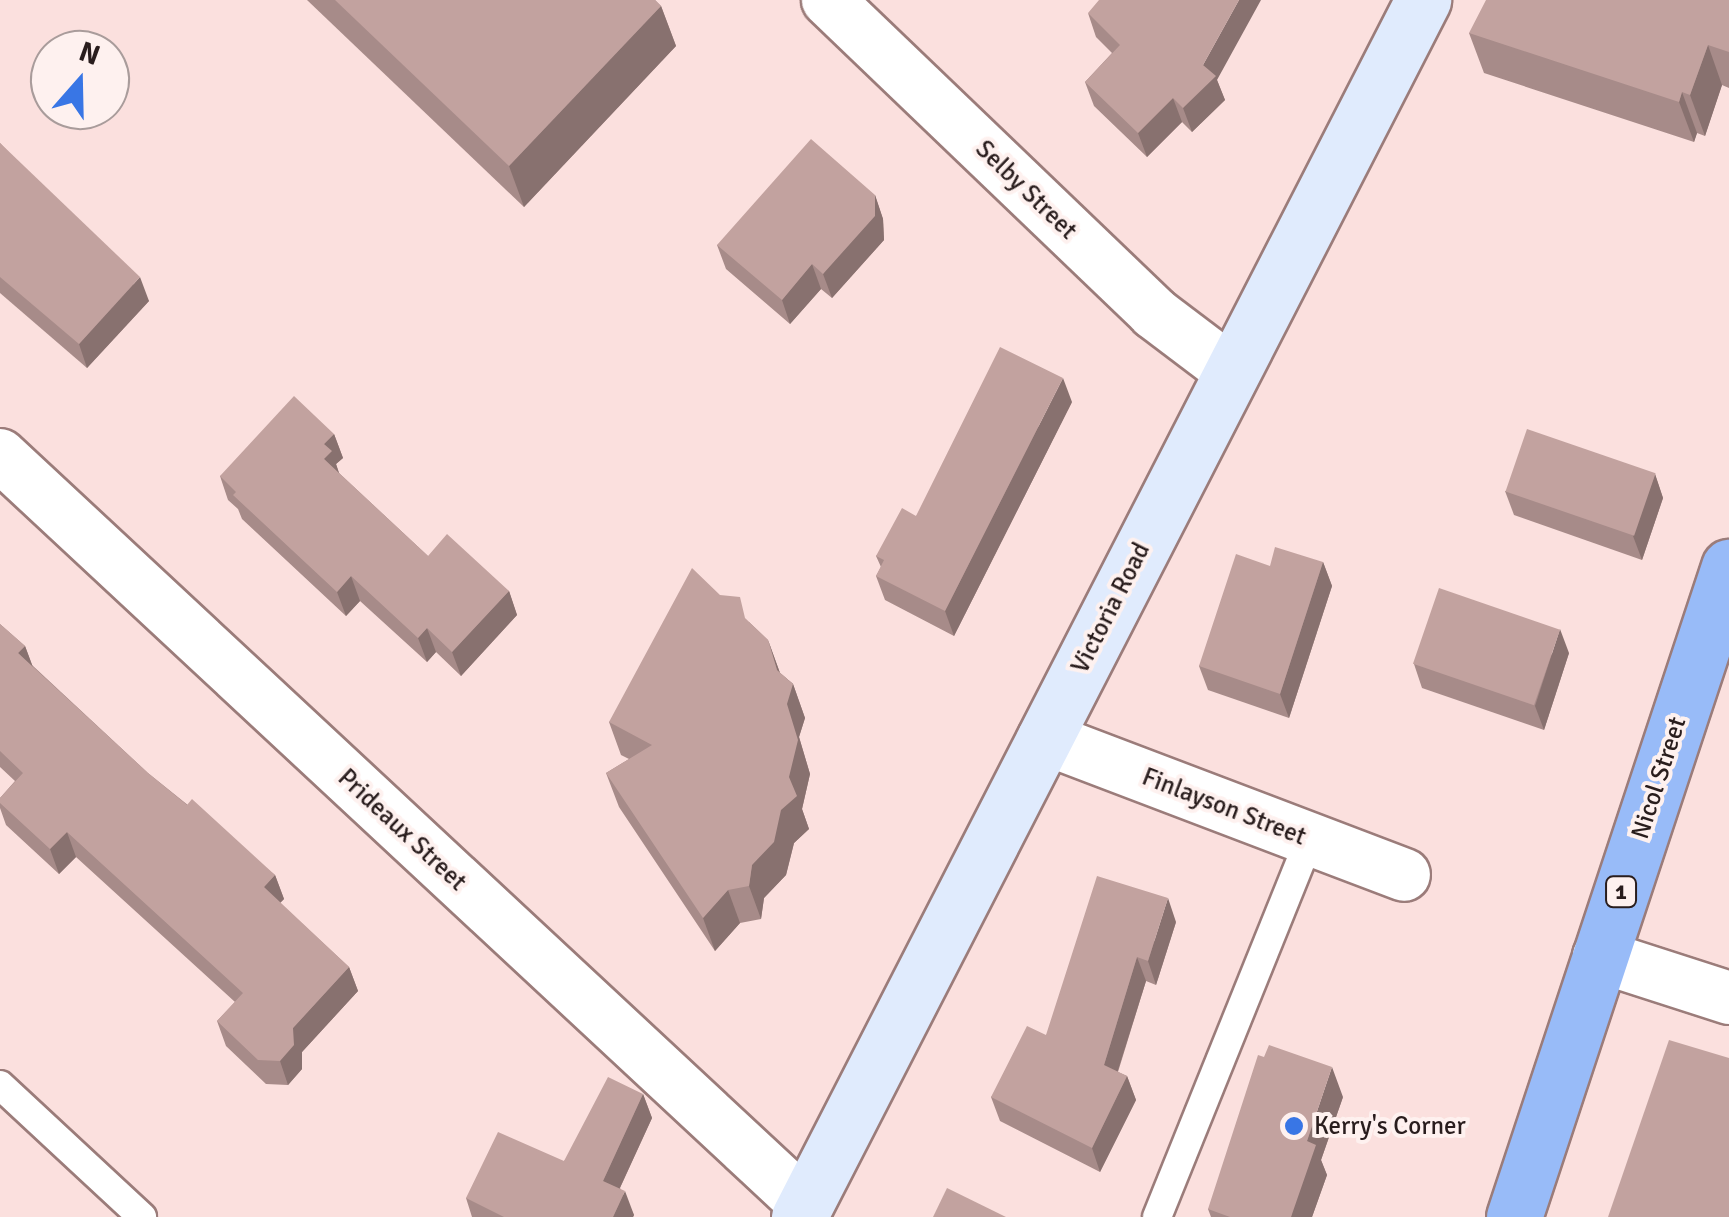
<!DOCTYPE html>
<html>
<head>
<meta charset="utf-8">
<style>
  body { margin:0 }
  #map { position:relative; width:1729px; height:1217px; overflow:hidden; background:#fbe0de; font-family:Signika,sans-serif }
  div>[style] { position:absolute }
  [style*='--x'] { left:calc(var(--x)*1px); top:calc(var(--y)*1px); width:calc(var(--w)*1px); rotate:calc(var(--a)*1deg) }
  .roads { filter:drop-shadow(2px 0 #9b7c7a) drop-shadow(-2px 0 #9b7c7a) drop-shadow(0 2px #9b7c7a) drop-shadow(0 -2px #9b7c7a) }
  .lane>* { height:28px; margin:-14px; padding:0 14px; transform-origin:14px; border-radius:14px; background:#fff }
  .street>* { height:52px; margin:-26px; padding:0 26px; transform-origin:26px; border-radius:26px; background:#fff }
  .secondary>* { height:55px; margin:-27.5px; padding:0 27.5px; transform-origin:27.5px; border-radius:27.5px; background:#e0ebfd }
  .highway>* { height:55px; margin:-27.5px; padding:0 27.5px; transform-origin:27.5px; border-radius:27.5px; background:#98bbf8 }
  .wall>* { inset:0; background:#a78b89 }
  .shaded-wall>* { inset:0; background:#88716f }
  .building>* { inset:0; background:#c2a29f; transform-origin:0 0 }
  .dots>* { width:28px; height:28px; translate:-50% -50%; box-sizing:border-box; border:5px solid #fef1ef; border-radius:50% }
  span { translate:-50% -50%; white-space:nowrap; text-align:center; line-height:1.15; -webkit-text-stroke:8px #fef1ef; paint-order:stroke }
  .shield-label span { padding:2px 8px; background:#fef1ef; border:2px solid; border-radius:8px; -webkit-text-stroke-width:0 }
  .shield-label { font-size:22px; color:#291d1d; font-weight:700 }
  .street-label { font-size:25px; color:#291d1d }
  .poi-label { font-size:25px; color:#291d1d }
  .left { translate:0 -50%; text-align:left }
  .north { position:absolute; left:30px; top:30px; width:100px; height:100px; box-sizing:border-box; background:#fef1ef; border:2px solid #a99c9b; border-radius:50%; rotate:20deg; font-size:28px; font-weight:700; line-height:40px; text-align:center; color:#291d1d }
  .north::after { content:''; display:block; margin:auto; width:35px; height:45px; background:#3976e5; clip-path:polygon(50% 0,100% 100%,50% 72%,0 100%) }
</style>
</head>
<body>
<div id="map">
  <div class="roads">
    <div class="lane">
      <div style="--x:0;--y:1085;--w:194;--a:42.9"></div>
      <div style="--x:1157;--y:1217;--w:406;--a:-68"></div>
    </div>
    <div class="street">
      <div style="--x:828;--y:0;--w:452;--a:43.8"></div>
      <div style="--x:1154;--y:313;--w:98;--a:37.1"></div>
      <div style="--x:0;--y:455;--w:1100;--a:42.94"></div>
      <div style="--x:1044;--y:738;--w:385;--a:20.8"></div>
      <div style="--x:1599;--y:956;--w:137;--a:17.9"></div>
    </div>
    <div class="secondary">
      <div style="--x:799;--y:1217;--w:1368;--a:-62.85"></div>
    </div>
    <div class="highway">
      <div style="--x:1514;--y:1217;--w:685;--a:-71.7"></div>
    </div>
  </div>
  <div class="wall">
    <div style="clip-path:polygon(307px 0,655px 0,661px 6px,676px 46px,524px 207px)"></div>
    <div style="clip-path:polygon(1729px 0,1729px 88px,1722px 85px,1705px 136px,1697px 133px,1694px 142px,1484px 73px,1469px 33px)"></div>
    <div style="clip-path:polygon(1088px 13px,1217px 80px,1225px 100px,1192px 132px,1182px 122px,1147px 157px,1094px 106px,1085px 82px,1112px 53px,1096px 37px)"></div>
    <div style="clip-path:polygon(0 143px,149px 301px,87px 368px,0 293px)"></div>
    <div style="clip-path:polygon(875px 195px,883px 219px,884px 240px,832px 298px,821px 289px,790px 324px,726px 269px,717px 245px)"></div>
    <div style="clip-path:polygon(1072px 402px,954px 636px,885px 600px,876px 576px,881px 567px,876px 556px,916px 516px)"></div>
    <div style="clip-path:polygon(334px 434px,343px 458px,336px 464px,339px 473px,428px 556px,509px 591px,517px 615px,461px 676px,436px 652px,427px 662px,360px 601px,346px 616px,242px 519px,238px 509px,228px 500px,220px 476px)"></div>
    <div style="clip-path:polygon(1655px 474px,1663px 498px,1642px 560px,1514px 515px,1505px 491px)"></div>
    <div style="clip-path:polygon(1323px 562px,1332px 586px,1289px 718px,1208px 690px,1199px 666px,1270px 566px)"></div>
    <div style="clip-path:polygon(749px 622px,768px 640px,780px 673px,793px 684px,805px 718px,799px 737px,810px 774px,802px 809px,809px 829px,794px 843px,786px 875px,764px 898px,761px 919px,740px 923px,715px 951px,619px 807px,606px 773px,629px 759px,621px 755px,609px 722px)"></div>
    <div style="clip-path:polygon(0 624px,25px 646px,32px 665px,148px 773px,275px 875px,284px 899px,280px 903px,349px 967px,358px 991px,302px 1052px,302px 1069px,288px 1085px,266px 1084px,226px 1046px,217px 1021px,235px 1002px,76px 857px,59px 874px,6px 825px,0 808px,0 798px,15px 781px,0 767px)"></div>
    <div style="clip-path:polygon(1569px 653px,1544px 730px,1422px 688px,1414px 664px)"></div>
    <div style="clip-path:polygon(1176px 922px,1156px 985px,1146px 981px,1118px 1072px,1127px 1076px,1136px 1100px,1100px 1172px,1000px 1121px,991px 1097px,1046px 1035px)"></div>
    <div style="clip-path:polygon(643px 1094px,652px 1118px,620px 1188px,634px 1215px,633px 1217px,472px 1217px,466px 1198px,564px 1161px)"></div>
    <div style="clip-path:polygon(1343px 1097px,1321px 1160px,1327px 1175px,1312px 1217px,1211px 1217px,1208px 1209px)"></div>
  </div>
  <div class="shaded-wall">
    <div style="clip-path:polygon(1239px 0,1261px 0,1217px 80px,1225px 100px,1192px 132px,1183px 108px,1203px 65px)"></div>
    <div style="clip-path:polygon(661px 6px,676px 46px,524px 207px,509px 166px)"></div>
    <div style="clip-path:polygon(1708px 45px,1722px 85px,1705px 136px,1690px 95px)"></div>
    <div style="clip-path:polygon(1682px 92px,1697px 133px,1694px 142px,1679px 102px)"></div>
    <div style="clip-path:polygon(1173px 98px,1182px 122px,1147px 157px,1138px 133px)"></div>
    <div style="clip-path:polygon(875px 195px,883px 219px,884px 240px,832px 298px,823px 274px)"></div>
    <div style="clip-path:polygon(812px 264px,821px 289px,790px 324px,782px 300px)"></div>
    <div style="clip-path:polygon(140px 277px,149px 301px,87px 368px,79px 344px)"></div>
    <div style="clip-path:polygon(1063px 378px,1072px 402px,954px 636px,945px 611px)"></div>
    <div style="clip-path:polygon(334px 434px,343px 458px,336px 464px,340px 476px,324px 459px,324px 444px)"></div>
    <div style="clip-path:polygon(1655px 474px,1663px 498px,1642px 560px,1633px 536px)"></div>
    <div style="clip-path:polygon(1323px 562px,1332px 586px,1289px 718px,1280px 694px)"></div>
    <div style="clip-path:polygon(351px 576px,360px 601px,346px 616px,337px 592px)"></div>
    <div style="clip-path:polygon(509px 591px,517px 615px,461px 676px,452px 652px)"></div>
    <div style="clip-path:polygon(427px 628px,436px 652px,427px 662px,418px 638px)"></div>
    <div style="clip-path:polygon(1560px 629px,1569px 653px,1544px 730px,1535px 706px)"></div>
    <div style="clip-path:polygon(768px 640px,780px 673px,793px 684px,805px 718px,799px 737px,810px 774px,802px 809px,809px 829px,794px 843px,786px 875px,764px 898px,761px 919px,749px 886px,752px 865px,789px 777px,777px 670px)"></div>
    <div style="clip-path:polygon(25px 646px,34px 670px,18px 653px)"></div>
    <div style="clip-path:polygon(67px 832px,76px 857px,59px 874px,50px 849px)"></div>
    <div style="clip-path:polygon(275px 875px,284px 899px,272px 911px,264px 887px)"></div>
    <div style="clip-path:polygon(728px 890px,740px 923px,715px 951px,703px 918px)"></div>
    <div style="clip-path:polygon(1168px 898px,1176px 922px,1156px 985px,1148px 961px)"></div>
    <div style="clip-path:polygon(1137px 957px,1146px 981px,1112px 1089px,1104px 1065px)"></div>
    <div style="clip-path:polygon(349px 967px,358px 991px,302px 1052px,302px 1069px,288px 1085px,280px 1061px,293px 1028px)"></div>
    <div style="clip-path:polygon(1332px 1067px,1343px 1097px,1321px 1160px,1327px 1175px,1312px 1217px,1291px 1217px,1307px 1141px)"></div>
    <div style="clip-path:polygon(1127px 1076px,1136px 1100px,1100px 1172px,1092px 1148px)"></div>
    <div style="clip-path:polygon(643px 1094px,652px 1118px,612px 1205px,603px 1181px)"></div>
    <div style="clip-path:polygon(625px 1191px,634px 1215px,633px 1217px,613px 1217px)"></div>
  </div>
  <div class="building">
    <div style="clip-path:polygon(335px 0,655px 0,661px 6px,509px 166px)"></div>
    <div style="clip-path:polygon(1099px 0,1239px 0,1203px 65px,1216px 76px,1183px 108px,1173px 98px,1138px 133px,1085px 82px,1120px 45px,1088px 13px)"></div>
    <div style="clip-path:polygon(1486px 0,1729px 0,1729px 52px,1708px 45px,1690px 95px,1682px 92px,1679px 102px,1469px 33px)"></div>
    <div style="clip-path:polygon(811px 139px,875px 195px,875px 216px,823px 274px,812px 264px,782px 300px,717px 245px)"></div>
    <div style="clip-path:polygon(0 143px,140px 277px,79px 344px,0 277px)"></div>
    <div style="clip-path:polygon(1000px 347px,1063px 378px,945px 611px,876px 576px,884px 560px,876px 556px,902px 508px,916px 516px)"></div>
    <div style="clip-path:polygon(294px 396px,334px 434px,324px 444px,332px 451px,324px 459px,428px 556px,447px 534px,509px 591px,452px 652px,427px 628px,418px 638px,351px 576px,337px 592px,233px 495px,236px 492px,220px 476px)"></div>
    <div style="left:1527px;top:429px;width:136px;height:66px;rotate:19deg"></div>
    <div style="clip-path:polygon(1275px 547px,1323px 562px,1280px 694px,1199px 666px,1236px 554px,1270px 566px)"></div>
    <div style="clip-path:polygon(692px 568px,720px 595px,740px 597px,745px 618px,768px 640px,777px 670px,793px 684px,787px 704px,798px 740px,789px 777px,797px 796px,781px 810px,774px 842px,752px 865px,749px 886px,728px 890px,703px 918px,606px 773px,652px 745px,609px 722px)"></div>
    <div style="left:1439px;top:588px;width:128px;height:80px;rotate:19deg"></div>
    <div style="clip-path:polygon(0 624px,25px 646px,18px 653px,148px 773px,187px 805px,192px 799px,275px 875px,264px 887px,349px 967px,293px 1028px,294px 1045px,280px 1061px,258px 1060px,217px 1021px,243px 993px,67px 832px,50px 849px,0 803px,0 798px,23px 773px,0 751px)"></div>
    <div style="clip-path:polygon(1097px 876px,1168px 898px,1148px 961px,1137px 957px,1104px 1065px,1127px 1076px,1092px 1148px,991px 1097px,1027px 1026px,1046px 1035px)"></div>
    <div style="clip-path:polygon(1669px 1040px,1729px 1058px,1729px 1217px,1608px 1217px)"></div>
    <div style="clip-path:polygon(1269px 1045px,1332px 1067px,1307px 1141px,1316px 1145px,1291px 1217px,1230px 1217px,1208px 1209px,1258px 1055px,1264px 1057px)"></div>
    <div style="clip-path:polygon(608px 1077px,643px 1094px,603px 1181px,625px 1191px,613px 1217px,504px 1217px,466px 1198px,498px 1132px,564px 1161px)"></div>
    <div style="clip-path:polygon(947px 1188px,1006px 1217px,933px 1217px)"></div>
  </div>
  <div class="dots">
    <div style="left:1294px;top:1126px;background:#3976e5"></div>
  </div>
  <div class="shield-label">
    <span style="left:1621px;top:892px">1</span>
  </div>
  <div class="street-label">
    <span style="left:1026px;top:190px;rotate:44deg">Selby Street</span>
    <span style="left:1111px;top:608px;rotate:-63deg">Victoria Road</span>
    <span style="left:1659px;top:778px;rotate:-72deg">Nicol Street</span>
    <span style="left:1224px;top:807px;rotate:21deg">Finlayson Street</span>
    <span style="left:402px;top:830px;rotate:43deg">Prideaux Street</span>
  </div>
  <div class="poi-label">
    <span class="left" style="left:1314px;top:1126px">Kerry's Corner</span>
  </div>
  <div class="north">N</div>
</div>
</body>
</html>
